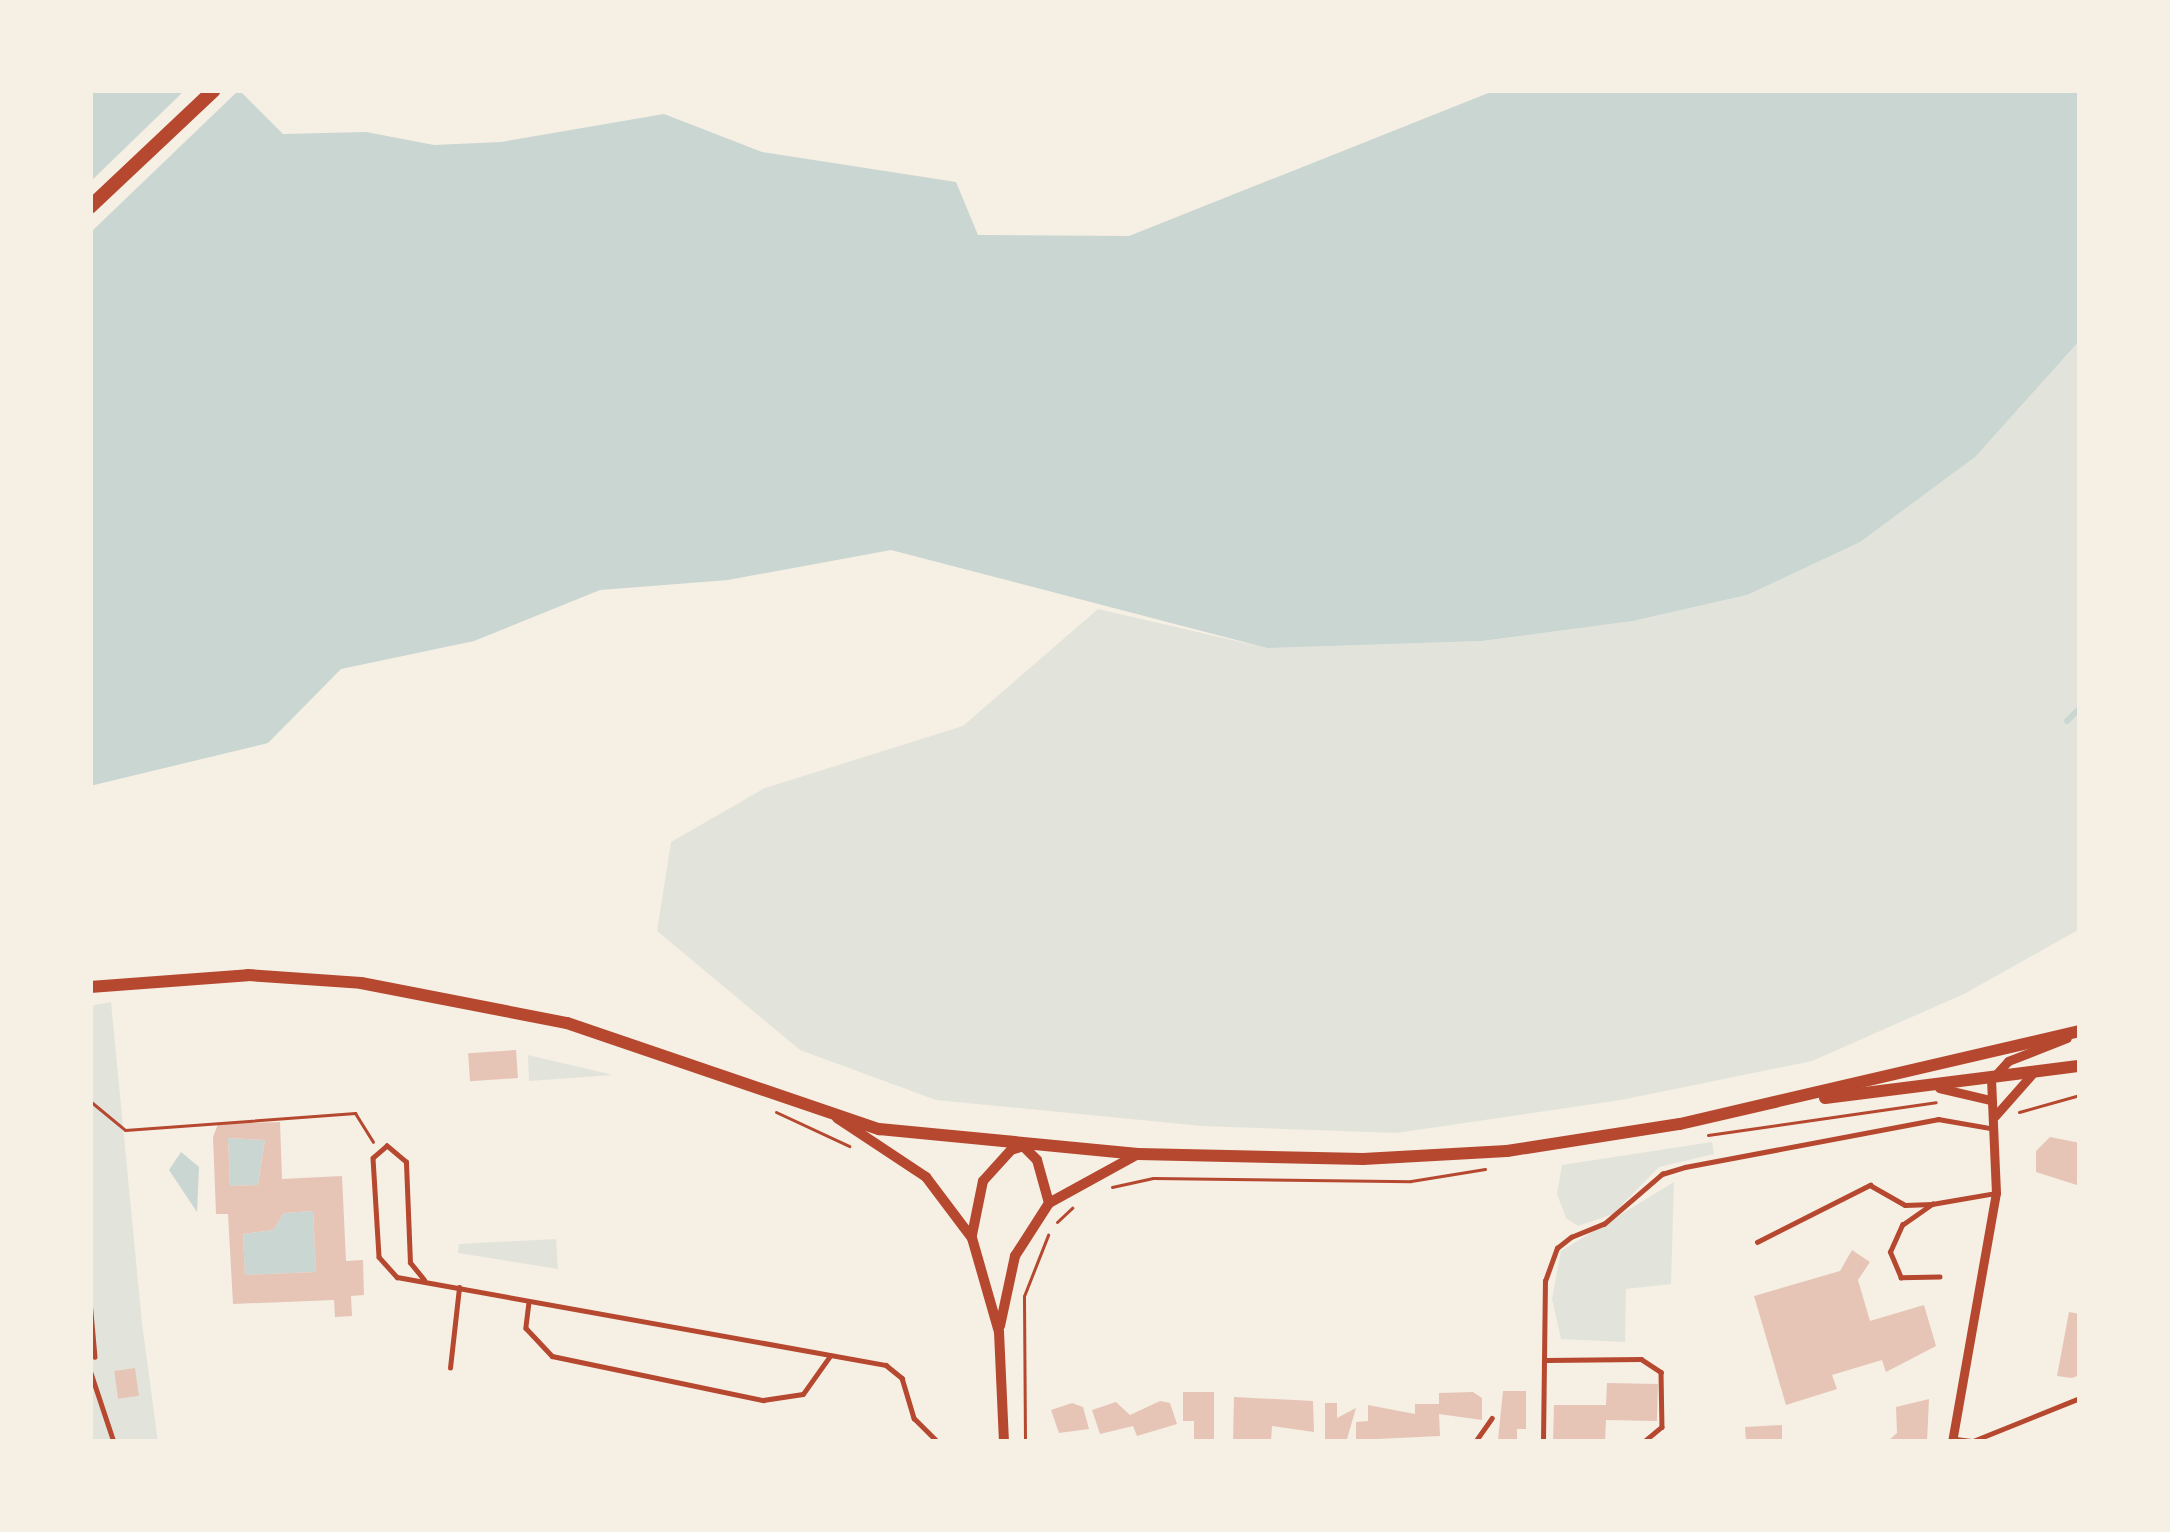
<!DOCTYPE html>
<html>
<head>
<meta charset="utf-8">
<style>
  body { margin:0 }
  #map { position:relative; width:2170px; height:1532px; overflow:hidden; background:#f6efe4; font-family:"Golos Text",sans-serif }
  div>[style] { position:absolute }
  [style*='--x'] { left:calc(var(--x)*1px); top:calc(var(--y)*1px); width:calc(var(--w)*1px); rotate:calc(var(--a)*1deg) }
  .green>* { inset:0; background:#e2e4dc }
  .water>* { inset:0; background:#c9d6d2 }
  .pier>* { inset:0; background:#f6efe4 }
  .stream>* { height:6px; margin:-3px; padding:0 3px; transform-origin:3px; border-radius:3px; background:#c9d6d2 }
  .building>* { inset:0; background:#e6c5b7; transform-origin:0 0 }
  .path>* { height:3px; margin:-1.5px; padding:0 1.5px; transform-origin:1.5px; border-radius:1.5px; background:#b5482f }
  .service>* { height:4.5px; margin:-2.25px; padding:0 2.25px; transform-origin:2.25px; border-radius:2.25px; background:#b5482f }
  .minor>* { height:9px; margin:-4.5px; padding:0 4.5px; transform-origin:4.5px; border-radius:4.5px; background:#b5482f }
  .tertiary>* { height:10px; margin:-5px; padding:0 5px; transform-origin:5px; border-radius:5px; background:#b5482f }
  .secondary>* { height:12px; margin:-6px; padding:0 6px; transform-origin:6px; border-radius:6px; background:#b5482f }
  .primary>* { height:14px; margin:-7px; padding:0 7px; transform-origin:7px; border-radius:7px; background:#b5482f }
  span { translate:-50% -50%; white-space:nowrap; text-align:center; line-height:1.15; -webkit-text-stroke:12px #f6efe4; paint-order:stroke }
  .frame { position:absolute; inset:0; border:93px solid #f6efe4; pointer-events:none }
</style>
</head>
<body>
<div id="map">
  <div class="green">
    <div style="clip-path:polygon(2080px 340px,2080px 929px,1964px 994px,1812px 1061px,1621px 1100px,1396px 1133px,1202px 1126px,936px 1100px,800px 1050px,657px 931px,671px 842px,765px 788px,963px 726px,1098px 609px,1267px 648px,1482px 641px,1633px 621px,1747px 595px,2042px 379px)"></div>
    <div style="clip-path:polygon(111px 1002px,142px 1323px,158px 1442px,90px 1442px,90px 1006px)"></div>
    <div style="clip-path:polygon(528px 1055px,613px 1075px,529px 1081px)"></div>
    <div style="clip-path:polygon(1712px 1142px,1714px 1154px,1659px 1167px,1613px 1214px,1578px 1226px,1566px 1218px,1557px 1194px,1562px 1165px)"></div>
    <div style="clip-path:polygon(1674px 1182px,1671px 1284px,1626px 1289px,1625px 1342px,1561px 1339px,1552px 1299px,1561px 1251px)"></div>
    <div style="clip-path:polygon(556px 1239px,558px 1269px,458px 1253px,459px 1244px)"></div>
  </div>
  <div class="water">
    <div style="clip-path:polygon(90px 90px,239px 90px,283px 134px,366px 132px,434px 145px,501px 142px,664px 114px,762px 152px,956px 182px,978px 235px,1129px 236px,1496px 90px,2080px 90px,2080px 340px,1975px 457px,1860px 542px,1747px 595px,1633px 621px,1482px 641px,1267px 648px,891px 550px,728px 580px,600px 590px,474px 641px,341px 669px,268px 743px,90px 786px)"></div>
    <div style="clip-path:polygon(228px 1138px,265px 1140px,258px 1185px,230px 1186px)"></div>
    <div style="clip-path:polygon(181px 1152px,199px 1167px,197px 1212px,169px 1170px)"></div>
    <div style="clip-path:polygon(313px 1211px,316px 1272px,245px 1275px,243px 1234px,273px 1230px,284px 1213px)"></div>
  </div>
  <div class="pier">
    <div style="clip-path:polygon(185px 90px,239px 90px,90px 233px,90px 182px)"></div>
  </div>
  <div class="stream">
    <div style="--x:2067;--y:721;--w:18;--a:-45"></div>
  </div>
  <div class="building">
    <div style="left:516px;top:1050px;width:28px;height:48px;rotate:86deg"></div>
    <div style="clip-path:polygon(evenodd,280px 1122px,282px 1179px,342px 1176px,346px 1261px,363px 1260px,364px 1295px,351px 1296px,352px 1316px,335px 1317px,334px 1300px,233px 1304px,228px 1214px,216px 1214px,213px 1137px,218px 1124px,280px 1122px,228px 1138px,265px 1140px,258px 1185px,230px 1186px,228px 1138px,280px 1122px,313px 1211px,316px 1272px,245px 1275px,243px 1234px,273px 1230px,284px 1213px,313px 1211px)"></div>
    <div style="clip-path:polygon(2050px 1137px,2080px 1143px,2080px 1186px,2036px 1172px,2036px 1151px)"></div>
    <div style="clip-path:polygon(1852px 1250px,1870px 1262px,1858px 1280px,1870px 1321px,1924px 1305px,1936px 1346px,1886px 1372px,1882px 1360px,1832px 1375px,1837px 1389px,1786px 1405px,1754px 1296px,1840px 1271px)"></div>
    <div style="clip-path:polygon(2069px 1312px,2080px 1314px,2080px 1375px,2072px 1378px,2057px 1376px)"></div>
    <div style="left:135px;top:1368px;width:28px;height:21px;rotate:82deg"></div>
    <div style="clip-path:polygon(1607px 1383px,1658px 1384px,1657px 1421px,1606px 1420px,1605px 1442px,1553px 1442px,1554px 1405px,1606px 1405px)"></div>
    <div style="clip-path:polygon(1503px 1391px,1526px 1391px,1526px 1429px,1517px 1429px,1517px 1440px,1498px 1440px)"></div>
    <div style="clip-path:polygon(1183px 1392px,1214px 1392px,1214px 1442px,1194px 1442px,1194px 1421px,1183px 1421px)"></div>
    <div style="clip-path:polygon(1473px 1392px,1482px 1398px,1482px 1420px,1439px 1414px,1440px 1436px,1356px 1440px,1356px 1422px,1368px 1421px,1368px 1405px,1415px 1414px,1415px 1404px,1439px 1404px,1439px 1393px)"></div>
    <div style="clip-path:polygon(1234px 1397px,1313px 1401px,1314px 1432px,1272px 1426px,1271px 1442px,1233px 1442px)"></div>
    <div style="clip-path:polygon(1929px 1399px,1927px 1442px,1887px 1442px,1897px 1433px,1896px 1407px)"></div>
    <div style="clip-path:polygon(1160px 1401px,1170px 1403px,1177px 1424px,1137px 1436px,1133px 1426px,1100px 1434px,1092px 1410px,1116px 1402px,1130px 1415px)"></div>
    <div style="clip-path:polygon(1072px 1403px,1083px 1407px,1089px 1429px,1059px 1433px,1051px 1410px)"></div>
    <div style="clip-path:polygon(1325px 1403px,1337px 1403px,1337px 1418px,1356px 1408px,1347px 1439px,1325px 1439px)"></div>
    <div style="clip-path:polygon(1782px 1425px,1782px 1442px,1746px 1442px,1745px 1427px)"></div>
  </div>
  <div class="path">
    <div style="--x:90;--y:1101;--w:45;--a:39.6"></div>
    <div style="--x:125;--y:1130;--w:231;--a:-4.2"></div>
    <div style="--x:355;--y:1113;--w:34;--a:58"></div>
    <div style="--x:776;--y:1112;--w:81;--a:25"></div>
    <div style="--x:2019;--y:1112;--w:63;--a:-15.6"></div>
    <div style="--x:1708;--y:1135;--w:230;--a:-8.2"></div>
    <div style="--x:1112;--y:1187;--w:42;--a:-12.4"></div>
    <div style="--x:1153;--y:1178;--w:258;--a:0.7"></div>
    <div style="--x:1411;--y:1181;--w:75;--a:-9.2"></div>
    <div style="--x:1057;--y:1222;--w:21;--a:-43"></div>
    <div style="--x:1025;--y:1442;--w:146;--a:-90.4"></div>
    <div style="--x:1024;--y:1296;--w:66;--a:-68.5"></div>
  </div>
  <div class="service">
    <div style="--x:1757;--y:1242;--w:127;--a:-26.8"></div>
    <div style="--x:1870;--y:1185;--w:40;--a:29.7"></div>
    <div style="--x:1905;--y:1205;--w:27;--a:-2"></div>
    <div style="--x:1940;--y:1277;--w:39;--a:179"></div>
    <div style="--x:1901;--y:1278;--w:28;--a:-113"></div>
    <div style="--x:1890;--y:1252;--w:30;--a:-66"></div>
    <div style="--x:1902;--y:1225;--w:37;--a:-35"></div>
    <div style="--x:1932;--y:1204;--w:65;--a:-9.8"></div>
    <div style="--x:424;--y:1280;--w:22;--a:-129"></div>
    <div style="--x:410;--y:1263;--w:101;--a:-92.3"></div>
    <div style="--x:406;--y:1162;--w:25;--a:-140"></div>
    <div style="--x:387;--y:1146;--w:18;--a:139"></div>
    <div style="--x:373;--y:1158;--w:99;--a:86.5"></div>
    <div style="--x:379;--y:1257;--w:27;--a:48"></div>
    <div style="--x:397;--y:1277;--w:497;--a:10.2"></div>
    <div style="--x:886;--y:1365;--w:21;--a:39"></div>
    <div style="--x:902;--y:1378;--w:42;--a:73.3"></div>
    <div style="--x:914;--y:1418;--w:34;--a:45"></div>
    <div style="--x:90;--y:1301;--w:56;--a:84.9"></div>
    <div style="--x:529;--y:1302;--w:26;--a:97"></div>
    <div style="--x:526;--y:1328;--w:38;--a:47"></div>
    <div style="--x:552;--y:1356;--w:216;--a:11.8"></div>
    <div style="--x:763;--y:1400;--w:40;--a:-8.5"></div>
    <div style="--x:803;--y:1394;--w:47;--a:-54.6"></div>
    <div style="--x:90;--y:1352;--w:22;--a:90"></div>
    <div style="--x:1546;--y:1360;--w:95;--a:-0.6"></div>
    <div style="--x:1641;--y:1359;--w:24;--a:33"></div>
    <div style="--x:1661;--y:1372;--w:55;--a:89"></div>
    <div style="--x:1662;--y:1427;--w:23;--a:140"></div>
    <div style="--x:450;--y:1368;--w:81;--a:-83.6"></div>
    <div style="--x:91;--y:1373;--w:73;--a:71.6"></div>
    <div style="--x:1956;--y:1439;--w:17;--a:7"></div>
    <div style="--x:1973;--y:1441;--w:115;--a:-21.9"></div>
    <div style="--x:1475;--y:1442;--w:29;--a:-55"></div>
    <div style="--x:1543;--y:1442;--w:161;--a:-89.3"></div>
    <div style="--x:1545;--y:1281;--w:35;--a:-70"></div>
    <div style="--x:1557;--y:1248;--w:18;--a:-38"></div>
    <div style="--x:1571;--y:1237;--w:35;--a:-22"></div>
    <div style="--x:1604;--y:1224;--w:77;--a:-40.8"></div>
    <div style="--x:1662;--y:1174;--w:24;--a:-17"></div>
    <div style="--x:1685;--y:1167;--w:258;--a:-10.7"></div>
    <div style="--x:1938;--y:1119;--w:53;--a:9.8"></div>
  </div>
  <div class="minor">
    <div style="--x:1939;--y:1088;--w:52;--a:13.2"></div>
    <div style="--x:1995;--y:1116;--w:56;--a:-48.6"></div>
    <div style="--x:1952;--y:1442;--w:253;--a:-80"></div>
    <div style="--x:1996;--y:1193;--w:113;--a:-92.5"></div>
    <div style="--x:1991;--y:1080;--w:25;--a:-48"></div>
    <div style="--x:2008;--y:1061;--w:63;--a:-21.3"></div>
  </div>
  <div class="tertiary">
    <div style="--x:837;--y:1118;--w:107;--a:33.5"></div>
    <div style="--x:926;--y:1177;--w:76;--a:53"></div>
    <div style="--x:972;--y:1238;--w:98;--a:74"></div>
    <div style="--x:999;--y:1332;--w:110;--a:87.4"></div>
    <div style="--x:972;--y:1235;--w:55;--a:-78.5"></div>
    <div style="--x:983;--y:1181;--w:42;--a:-47.9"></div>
    <div style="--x:1011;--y:1150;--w:13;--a:-18"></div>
    <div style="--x:1023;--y:1146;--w:20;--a:45"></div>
    <div style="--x:1037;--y:1160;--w:45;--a:74.4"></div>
    <div style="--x:1000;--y:1326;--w:72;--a:-77.9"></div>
    <div style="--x:1015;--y:1256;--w:63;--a:-57.3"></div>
    <div style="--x:1049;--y:1203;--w:102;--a:-28.8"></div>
  </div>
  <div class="secondary">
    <div style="--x:90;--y:987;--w:158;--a:-4.3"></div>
    <div style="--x:248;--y:975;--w:113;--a:4"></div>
    <div style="--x:361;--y:983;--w:210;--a:11"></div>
    <div style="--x:567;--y:1023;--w:330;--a:18.8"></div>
    <div style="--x:879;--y:1129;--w:260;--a:5.5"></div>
    <div style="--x:1138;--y:1154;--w:225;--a:1.3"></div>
    <div style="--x:1363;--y:1159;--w:144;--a:-3.2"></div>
    <div style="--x:1507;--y:1151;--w:175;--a:-8.9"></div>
    <div style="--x:1680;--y:1124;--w:411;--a:-13.1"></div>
    <div style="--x:1825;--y:1098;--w:257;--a:-7.2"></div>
  </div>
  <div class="primary">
    <div style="--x:90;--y:207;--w:170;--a:-43.3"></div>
  </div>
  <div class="frame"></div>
</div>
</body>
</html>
